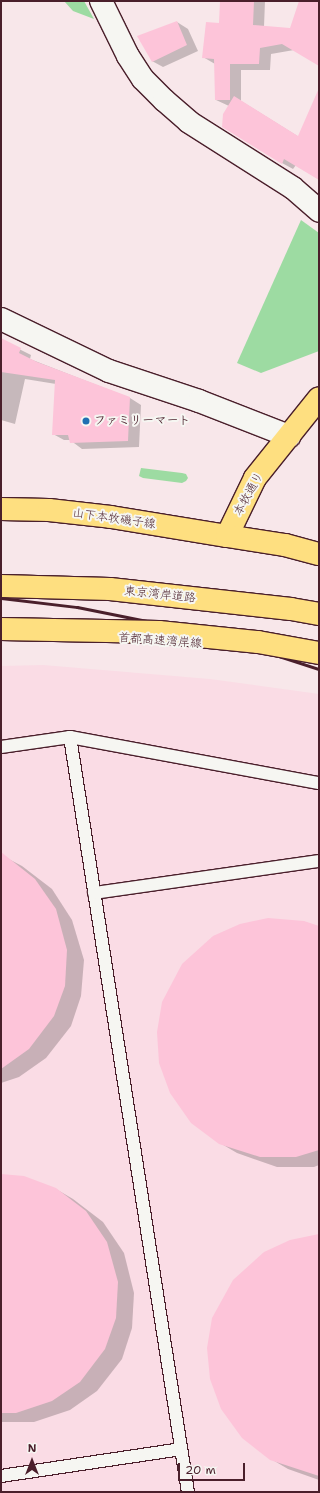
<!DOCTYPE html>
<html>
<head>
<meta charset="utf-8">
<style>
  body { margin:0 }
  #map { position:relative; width:320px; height:1493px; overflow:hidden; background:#f8e7ea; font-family:"Shantell Sans","Klee One",sans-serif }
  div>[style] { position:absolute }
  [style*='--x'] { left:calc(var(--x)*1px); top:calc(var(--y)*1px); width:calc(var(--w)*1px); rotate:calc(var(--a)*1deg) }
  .built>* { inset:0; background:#fadce5 }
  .green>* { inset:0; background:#9ddba2 }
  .shadow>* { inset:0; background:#0003 }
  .building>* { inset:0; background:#fdc4d9 }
  .roads { filter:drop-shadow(1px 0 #4a1f2b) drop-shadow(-1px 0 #4a1f2b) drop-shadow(0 1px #4a1f2b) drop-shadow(0 -1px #4a1f2b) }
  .lane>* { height:12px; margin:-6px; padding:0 6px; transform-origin:6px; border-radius:6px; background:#f6f6f2 }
  .street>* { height:22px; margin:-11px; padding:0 11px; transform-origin:11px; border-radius:11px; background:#f6f6f2 }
  .secondary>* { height:22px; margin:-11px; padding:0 11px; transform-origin:11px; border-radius:11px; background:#f6f6f2 }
  .primary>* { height:22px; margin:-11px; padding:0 11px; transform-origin:11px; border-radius:11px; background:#fedf80 }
  .highway>* { height:22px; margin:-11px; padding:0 11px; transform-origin:11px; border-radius:11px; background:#fedf80 }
  .rail>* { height:3px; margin:-1.5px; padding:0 1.5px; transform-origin:1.5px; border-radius:1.5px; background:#4a1f2b }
  .bridges { filter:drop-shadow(1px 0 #4a1f2b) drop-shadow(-1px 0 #4a1f2b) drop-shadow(0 1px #4a1f2b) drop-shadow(0 -1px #4a1f2b) }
  .highway-bridge>* { height:22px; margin:-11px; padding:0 11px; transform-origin:11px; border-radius:11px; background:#fedf80 }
  .dots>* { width:11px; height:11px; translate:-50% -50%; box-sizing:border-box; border:2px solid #f6f6f2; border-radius:50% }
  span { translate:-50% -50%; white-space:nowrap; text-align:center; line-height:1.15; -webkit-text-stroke:4px #f6f6f2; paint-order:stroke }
  .poi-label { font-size:12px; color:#4a1f2b; font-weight:700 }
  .left { translate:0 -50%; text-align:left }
  .street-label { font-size:12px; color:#4a1f2b }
  .frame { position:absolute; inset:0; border:2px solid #4a1f2b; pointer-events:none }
  .north { position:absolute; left:12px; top:1441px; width:40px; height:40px; -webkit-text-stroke:3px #f6f6f2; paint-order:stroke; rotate:0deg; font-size:11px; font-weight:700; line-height:16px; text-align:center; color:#4a1f2b }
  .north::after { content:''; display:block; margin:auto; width:14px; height:18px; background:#4a1f2b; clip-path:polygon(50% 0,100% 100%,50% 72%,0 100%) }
  .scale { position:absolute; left:178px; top:1463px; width:67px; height:18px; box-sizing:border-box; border:2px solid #4a1f2b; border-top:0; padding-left:5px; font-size:12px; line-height:14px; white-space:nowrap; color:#4a1f2b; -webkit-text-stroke:3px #f6f6f2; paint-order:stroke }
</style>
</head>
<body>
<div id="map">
  <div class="built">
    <div style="clip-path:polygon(43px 665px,210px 679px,319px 694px,319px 1492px,1px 1492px,1px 666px)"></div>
  </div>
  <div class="green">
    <div style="clip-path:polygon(64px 1px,84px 1px,94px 19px,73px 11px)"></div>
    <div style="clip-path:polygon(301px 220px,319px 233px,319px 351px,261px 373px,237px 363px)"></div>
    <div style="clip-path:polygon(141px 468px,182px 473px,186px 474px,188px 478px,186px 481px,182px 483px,143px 478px,139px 476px)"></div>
  </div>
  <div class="shadow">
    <div style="clip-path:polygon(221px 1px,265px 1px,264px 27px,291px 30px,300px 1px,319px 1px,319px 65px,294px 50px,271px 54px,270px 70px,241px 70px,241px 101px,299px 137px,319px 102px,319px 179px,296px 165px,293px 169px,282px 163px,229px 106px,216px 100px,215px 64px,203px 57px,220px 24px)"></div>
    <div style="clip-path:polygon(177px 22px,188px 29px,198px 51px,163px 67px,152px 61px)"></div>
    <div style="clip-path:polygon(1px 340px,31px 355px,30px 359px,130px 398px,141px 405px,139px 447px,82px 449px,70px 440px,64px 440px,53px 434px,56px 384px,25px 379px,15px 424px,1px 420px)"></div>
    <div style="clip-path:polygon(1px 855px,22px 866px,52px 889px,72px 920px,84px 960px,81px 996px,71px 1026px,46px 1058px,19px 1077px,1px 1083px)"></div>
    <div style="clip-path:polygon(319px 927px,319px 1165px,314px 1167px,277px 1167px,237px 1153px,220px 1143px)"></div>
    <div style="clip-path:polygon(1px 1175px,56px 1189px,73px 1199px,103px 1222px,124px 1253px,134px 1293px,132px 1328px,122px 1359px,97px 1391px,70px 1410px,34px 1422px,1px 1422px)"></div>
    <div style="clip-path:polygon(319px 1235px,319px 1480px,288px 1469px,271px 1459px)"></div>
  </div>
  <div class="building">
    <div style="clip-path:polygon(220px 1px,254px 1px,253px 25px,290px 28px,299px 1px,319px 1px,319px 66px,282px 44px,260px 48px,259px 64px,230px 64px,230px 100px,215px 100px,214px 59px,202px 58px,206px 22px,219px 23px)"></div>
    <div style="clip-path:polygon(177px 21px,187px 45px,152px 62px,137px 36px)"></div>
    <div style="clip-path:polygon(319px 88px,319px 180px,284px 159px,282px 164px,222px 127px,223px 114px,234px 96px,298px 136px)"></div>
    <div style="clip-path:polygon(1px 338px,21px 348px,19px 353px,37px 362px,130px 397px,128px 441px,70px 443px,68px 435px,52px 435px,55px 380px,1px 372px)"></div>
    <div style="clip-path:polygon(1px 852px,35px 879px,56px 909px,67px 950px,65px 986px,54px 1016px,29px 1049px,1px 1069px)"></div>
    <div style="clip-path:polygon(268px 918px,304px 921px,319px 926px,319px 1150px,296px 1157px,260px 1157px,219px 1144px,191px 1123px,170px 1093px,159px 1063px,157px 1032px,162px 1002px,182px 964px,213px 936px,240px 924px)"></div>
    <div style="clip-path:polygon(1px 1174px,24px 1176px,56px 1188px,86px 1211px,107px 1242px,118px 1282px,116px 1318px,105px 1349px,80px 1382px,52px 1401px,16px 1413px,1px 1413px)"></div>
    <div style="clip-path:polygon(319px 1234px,319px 1476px,270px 1460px,242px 1438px,221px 1409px,210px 1379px,207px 1348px,212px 1318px,233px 1280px,264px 1252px,290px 1240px)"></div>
  </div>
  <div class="roads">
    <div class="lane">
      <div style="--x:70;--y:737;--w:764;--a:81.12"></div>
      <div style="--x:1;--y:747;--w:70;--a:-8.2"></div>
      <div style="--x:70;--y:737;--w:253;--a:10.5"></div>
      <div style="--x:94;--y:893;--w:227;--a:-8.1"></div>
      <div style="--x:1;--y:1476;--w:182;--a:-8.5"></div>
    </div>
    <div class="street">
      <div style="--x:101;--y:1;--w:61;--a:63.9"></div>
      <div style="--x:128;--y:56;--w:27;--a:57"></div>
      <div style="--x:143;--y:79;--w:30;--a:45"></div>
      <div style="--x:164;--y:100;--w:33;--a:41"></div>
      <div style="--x:189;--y:122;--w:123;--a:32.4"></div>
      <div style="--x:293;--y:188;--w:35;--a:41"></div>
    </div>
    <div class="secondary">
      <div style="--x:1;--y:319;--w:120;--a:25.7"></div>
      <div style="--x:109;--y:371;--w:95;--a:18.4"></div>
      <div style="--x:199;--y:401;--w:97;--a:21.3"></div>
    </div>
    <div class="primary">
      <div style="--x:1;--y:509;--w:48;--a:1.2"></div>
      <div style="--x:49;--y:510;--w:62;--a:6.4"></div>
      <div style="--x:111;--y:517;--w:118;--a:9.3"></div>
      <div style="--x:227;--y:536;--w:64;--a:-64.2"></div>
      <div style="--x:255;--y:478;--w:102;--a:-51.3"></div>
    </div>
    <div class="highway">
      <div style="--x:227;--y:536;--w:59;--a:8.8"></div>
      <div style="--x:285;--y:545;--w:35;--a:15"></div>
      <div style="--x:1;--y:586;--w:109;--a:1.6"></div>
      <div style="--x:110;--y:589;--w:182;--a:6.3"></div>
      <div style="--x:291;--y:609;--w:28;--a:10"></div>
    </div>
  </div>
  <div class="rail">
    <div style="--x:1;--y:598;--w:77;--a:6.8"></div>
    <div style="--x:77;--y:607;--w:137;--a:11.4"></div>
    <div style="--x:211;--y:634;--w:114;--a:18"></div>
  </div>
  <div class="bridges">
    <div class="highway-bridge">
      <div style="--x:1;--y:629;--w:158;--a:1.1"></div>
      <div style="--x:159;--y:632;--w:100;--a:5.8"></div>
      <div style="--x:258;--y:642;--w:62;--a:10.2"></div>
    </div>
  </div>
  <div class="dots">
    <div style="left:86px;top:421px;background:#1f6fb2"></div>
  </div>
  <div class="poi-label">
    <span class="left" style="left:94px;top:421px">ファミリーマート</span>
  </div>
  <div class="street-label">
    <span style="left:249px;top:494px;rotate:-61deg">本牧通り</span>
    <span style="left:114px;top:519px;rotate:8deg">山下本牧磯子線</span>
    <span style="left:160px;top:595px;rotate:6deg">東京湾岸道路</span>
    <span style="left:160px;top:641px;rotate:4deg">首都高速湾岸線</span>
  </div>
  <div class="frame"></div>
  <div class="north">N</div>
  <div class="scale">20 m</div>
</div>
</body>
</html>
